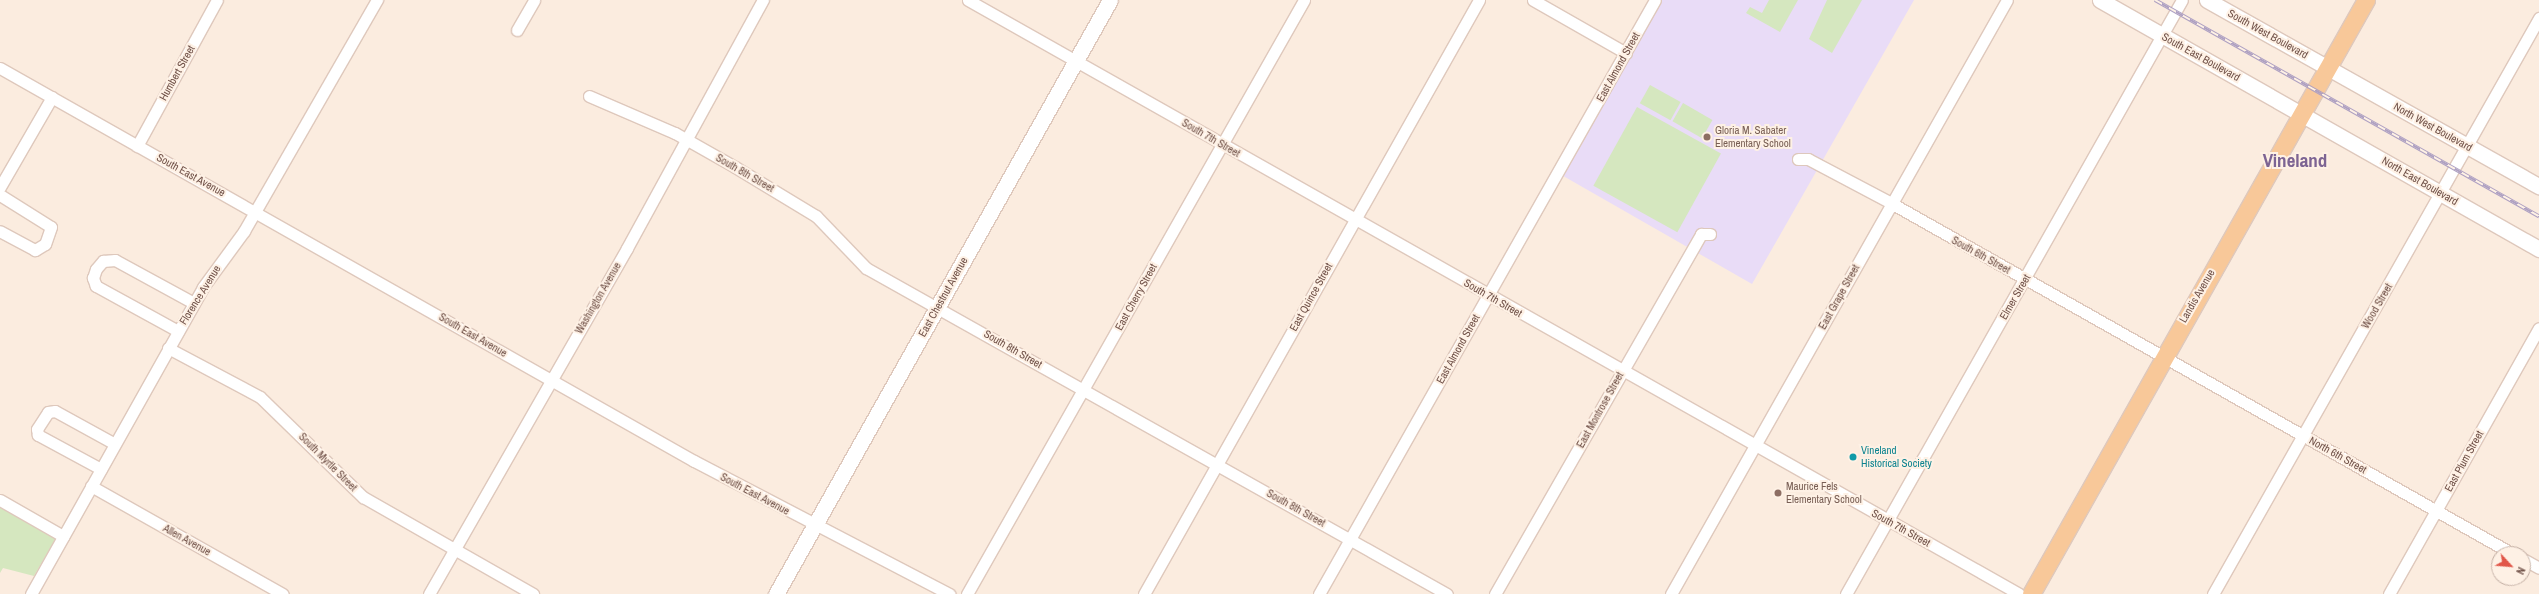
<!DOCTYPE html>
<html>
<head>
<meta charset="utf-8">
<style>
  body { margin:0 }
  #map { position:relative; width:2539px; height:594px; overflow:hidden; background:#fbecdf; font-family:"Archivo Narrow",sans-serif }
  div>[style] { position:absolute }
  [style*='--x'] { left:calc(var(--x)*1px); top:calc(var(--y)*1px); width:calc(var(--w)*1px); rotate:calc(var(--a)*1deg) }
  .education>* { inset:0; background:#e9dcf7 }
  .green>* { inset:0; background:#d5e7bf; transform-origin:0 0 }
  .roads { filter:drop-shadow(1px 0 #dec8bc) drop-shadow(-1px 0 #dec8bc) drop-shadow(0 1px #dec8bc) drop-shadow(0 -1px #dec8bc) }
  .street>* { height:11px; margin:-5.5px; padding:0 5.5px; transform-origin:5.5px; border-radius:5.5px; background:#fff }
  .secondary>* { height:15px; margin:-7.5px; padding:0 7.5px; transform-origin:7.5px; border-radius:7.5px; background:#fff }
  .primary>* { height:17px; margin:-8.5px; padding:0 8.5px; transform-origin:8.5px; border-radius:8.5px; background:#f8c899 }
  .rail>* { height:4px; margin-top:-2px; transform-origin:0; background:repeating-linear-gradient(90deg,#fef1e5 0 8px,#aea0c2 0 16px); box-sizing:border-box; border-block:1px solid #aea0c2 }
  .dots>* { width:11px; height:11px; translate:-50% -50%; box-sizing:border-box; border:2px solid #fef1e5; border-radius:50% }
  span { translate:-50% -50%; white-space:nowrap; text-align:center; line-height:1.15; -webkit-text-stroke:4px #fef1e5; paint-order:stroke }
  .street-label { font-size:11px; color:#705148 }
  .education-label { font-size:11px; color:#785e54 }
  .left { translate:0 -50%; text-align:left }
  .culture-label { font-size:11px; color:#0d838f }
  .town-label { font-size:19px; color:#7d6493; font-weight:700 }
  .north { position:absolute; left:2491px; top:546px; width:40px; height:40px; box-sizing:border-box; background:#fef1e5; border:1px solid #c5b1a6; border-radius:50%; rotate:116deg; font-size:11px; font-weight:700; line-height:16px; text-align:center; color:#705148 }
  .north::after { content:''; display:block; margin:auto; width:14px; height:18px; background:#e15648; clip-path:polygon(50% 0,100% 100%,50% 72%,0 100%) }
</style>
</head>
<body>
<div id="map">
  <div class="education">
    <div style="clip-path:polygon(1655px 0,1914px 0,1752px 284px,1558px 173px)"></div>
  </div>
  <div class="green">
    <div style="clip-path:polygon(1769px 0,1798px 0,1780px 32px,1746px 13px,1750px 7px,1762px 13px)"></div>
    <div style="clip-path:polygon(1827px 0,1862px 0,1832px 53px,1809px 39px)"></div>
    <div style="left:1650px;top:85px;width:35px;height:21px;rotate:29deg"></div>
    <div style="left:1683px;top:103px;width:34px;height:21px;rotate:30deg"></div>
    <div style="left:1637px;top:107px;width:96px;height:90px;rotate:29deg"></div>
    <div style="clip-path:polygon(0 506px,56px 538px,34px 576px,3px 568px,0 573px)"></div>
  </div>
  <div class="roads">
    <div class="street">
      <div style="--x:968;--y:0;--w:1207;--a:29.47"></div>
      <div style="--x:1533;--y:0;--w:107;--a:29.7"></div>
      <div style="--x:517;--y:30;--w:34;--a:-60"></div>
      <div style="--x:0;--y:68;--w:798;--a:29.52"></div>
      <div style="--x:694;--y:461;--w:288;--a:27.5"></div>
      <div style="--x:589;--y:96;--w:94;--a:23.3"></div>
      <div style="--x:675;--y:133;--w:69;--a:29.5"></div>
      <div style="--x:735;--y:167;--w:95;--a:31.2"></div>
      <div style="--x:816;--y:216;--w:72;--a:46.1"></div>
      <div style="--x:866;--y:268;--w:666;--a:29.3"></div>
      <div style="--x:137;--y:146;--w:166;--a:-61.3"></div>
      <div style="--x:1798;--y:159;--w:10;--a:0"></div>
      <div style="--x:1808;--y:159;--w:94;--a:27.9"></div>
      <div style="--x:1891;--y:203;--w:714;--a:29.44"></div>
      <div style="--x:0;--y:187;--w:104;--a:-60"></div>
      <div style="--x:0;--y:195;--w:60;--a:32.1"></div>
      <div style="--x:51;--y:227;--w:18;--a:109"></div>
      <div style="--x:45;--y:244;--w:12;--a:149"></div>
      <div style="--x:35;--y:250;--w:40;--a:-152"></div>
      <div style="--x:178;--y:331;--w:94;--a:-151.2"></div>
      <div style="--x:96;--y:286;--w:9;--a:-111"></div>
      <div style="--x:93;--y:278;--w:9;--a:-72"></div>
      <div style="--x:96;--y:269;--w:11;--a:-49"></div>
      <div style="--x:103;--y:261;--w:12;--a:-5"></div>
      <div style="--x:115;--y:260;--w:90;--a:28.6"></div>
      <div style="--x:168;--y:348;--w:104;--a:28"></div>
      <div style="--x:260;--y:397;--w:144;--a:44.2"></div>
      <div style="--x:363;--y:497;--w:196;--a:29.7"></div>
      <div style="--x:101;--y:469;--w:72;--a:-151.6"></div>
      <div style="--x:38;--y:435;--w:6;--a:-99"></div>
      <div style="--x:37;--y:429;--w:20;--a:-57"></div>
      <div style="--x:48;--y:412;--w:7;--a:-8"></div>
      <div style="--x:55;--y:411;--w:68;--a:28.8"></div>
      <div style="--x:91;--y:486;--w:220;--a:29.4"></div>
      <div style="--x:0;--y:500;--w:73;--a:29.7"></div>
      <div style="--x:2523;--y:559;--w:18;--a:29"></div>
      <div style="--x:31;--y:594;--w:352;--a:-60.7"></div>
      <div style="--x:203;--y:287;--w:69;--a:-53.8"></div>
      <div style="--x:244;--y:231;--w:267;--a:-60.1"></div>
      <div style="--x:429;--y:594;--w:399;--a:-60.2"></div>
      <div style="--x:627;--y:248;--w:283;--a:-61.3"></div>
      <div style="--x:967;--y:594;--w:683;--a:-60.43"></div>
      <div style="--x:1144;--y:594;--w:682;--a:-60.58"></div>
      <div style="--x:1319;--y:594;--w:682;--a:-60.51"></div>
      <div style="--x:1495;--y:594;--w:415;--a:-60.2"></div>
      <div style="--x:1701;--y:234;--w:9;--a:0"></div>
      <div style="--x:1671;--y:594;--w:682;--a:-60.51"></div>
      <div style="--x:1846;--y:594;--w:682;--a:-60.51"></div>
      <div style="--x:2213;--y:594;--w:662;--a:-60.49"></div>
      <div style="--x:2389;--y:594;--w:305;--a:-60.6"></div>
    </div>
    <div class="secondary">
      <div style="--x:2100;--y:0;--w:505;--a:29.56"></div>
      <div style="--x:2207;--y:0;--w:381;--a:29.3"></div>
      <div style="--x:776;--y:594;--w:681;--a:-60.65"></div>
    </div>
    <div class="primary">
      <div style="--x:2031;--y:594;--w:682;--a:-60.58"></div>
    </div>
  </div>
  <div class="rail">
    <div style="--x:2155;--y:0;--w:441;--a:29.4"></div>
  </div>
  <div class="dots">
    <div style="left:1707px;top:137px;background:#8d6e63"></div>
    <div style="left:1853px;top:457px;background:#0f9aa8"></div>
    <div style="left:1778px;top:493px;background:#8d6e63"></div>
  </div>
  <div class="street-label">
    <span style="left:2268px;top:34px;rotate:29deg">South West Boulevard</span>
    <span style="left:2201px;top:57px;rotate:29deg">South East Boulevard</span>
    <span style="left:1618px;top:67px;rotate:-61deg">East Almond Street</span>
    <span style="left:177px;top:73px;rotate:-61deg">Humbert Street</span>
    <span style="left:2433px;top:127px;rotate:29deg">North West Boulevard</span>
    <span style="left:1211px;top:138px;rotate:30deg">South 7th Street</span>
    <span style="left:745px;top:173px;rotate:30deg">South 8th Street</span>
    <span style="left:191px;top:175px;rotate:29deg">South East Avenue</span>
    <span style="left:2420px;top:181px;rotate:30deg">North East Boulevard</span>
    <span style="left:1981px;top:255px;rotate:29deg">South 6th Street</span>
    <span style="left:200px;top:295px;rotate:-58deg">Florence Avenue</span>
    <span style="left:2197px;top:296px;rotate:-60deg">Landis Avenue</span>
    <span style="left:943px;top:297px;rotate:-61deg">East Chestnut Avenue</span>
    <span style="left:1136px;top:297px;rotate:-61deg">East Cherry Street</span>
    <span style="left:1311px;top:297px;rotate:-61deg">East Quince Street</span>
    <span style="left:1839px;top:297px;rotate:-61deg">East Grape Street</span>
    <span style="left:2015px;top:297px;rotate:-60deg">Elmer Street</span>
    <span style="left:598px;top:298px;rotate:-60deg">Washington Avenue</span>
    <span style="left:1493px;top:298px;rotate:30deg">South 7th Street</span>
    <span style="left:2377px;top:306px;rotate:-60deg">Wood Street</span>
    <span style="left:473px;top:335px;rotate:30deg">South East Avenue</span>
    <span style="left:1013px;top:349px;rotate:30deg">South 8th Street</span>
    <span style="left:1458px;top:349px;rotate:-61deg">East Almond Street</span>
    <span style="left:1600px;top:410px;rotate:-61deg">East Montrose Street</span>
    <span style="left:2338px;top:455px;rotate:29deg">North 6th Street</span>
    <span style="left:2464px;top:461px;rotate:-61deg">East Plum Street</span>
    <span style="left:328px;top:462px;rotate:45deg">South Myrtle Street</span>
    <span style="left:755px;top:494px;rotate:28deg">South East Avenue</span>
    <span style="left:1296px;top:508px;rotate:29deg">South 8th Street</span>
    <span style="left:1901px;top:528px;rotate:29deg">South 7th Street</span>
    <span style="left:187px;top:540px;rotate:29deg">Allen Avenue</span>
  </div>
  <div class="education-label">
    <span class="left" style="left:1715px;top:137px">Gloria M. Sabater<br>Elementary School</span>
    <span class="left" style="left:1786px;top:493px">Maurice Fels<br>Elementary School</span>
  </div>
  <div class="culture-label">
    <span class="left" style="left:1861px;top:457px">Vineland<br>Historical Society</span>
  </div>
  <div class="town-label">
    <span style="left:2295px;top:161px">Vineland</span>
  </div>
  <div class="north">N</div>
</div>
</body>
</html>
